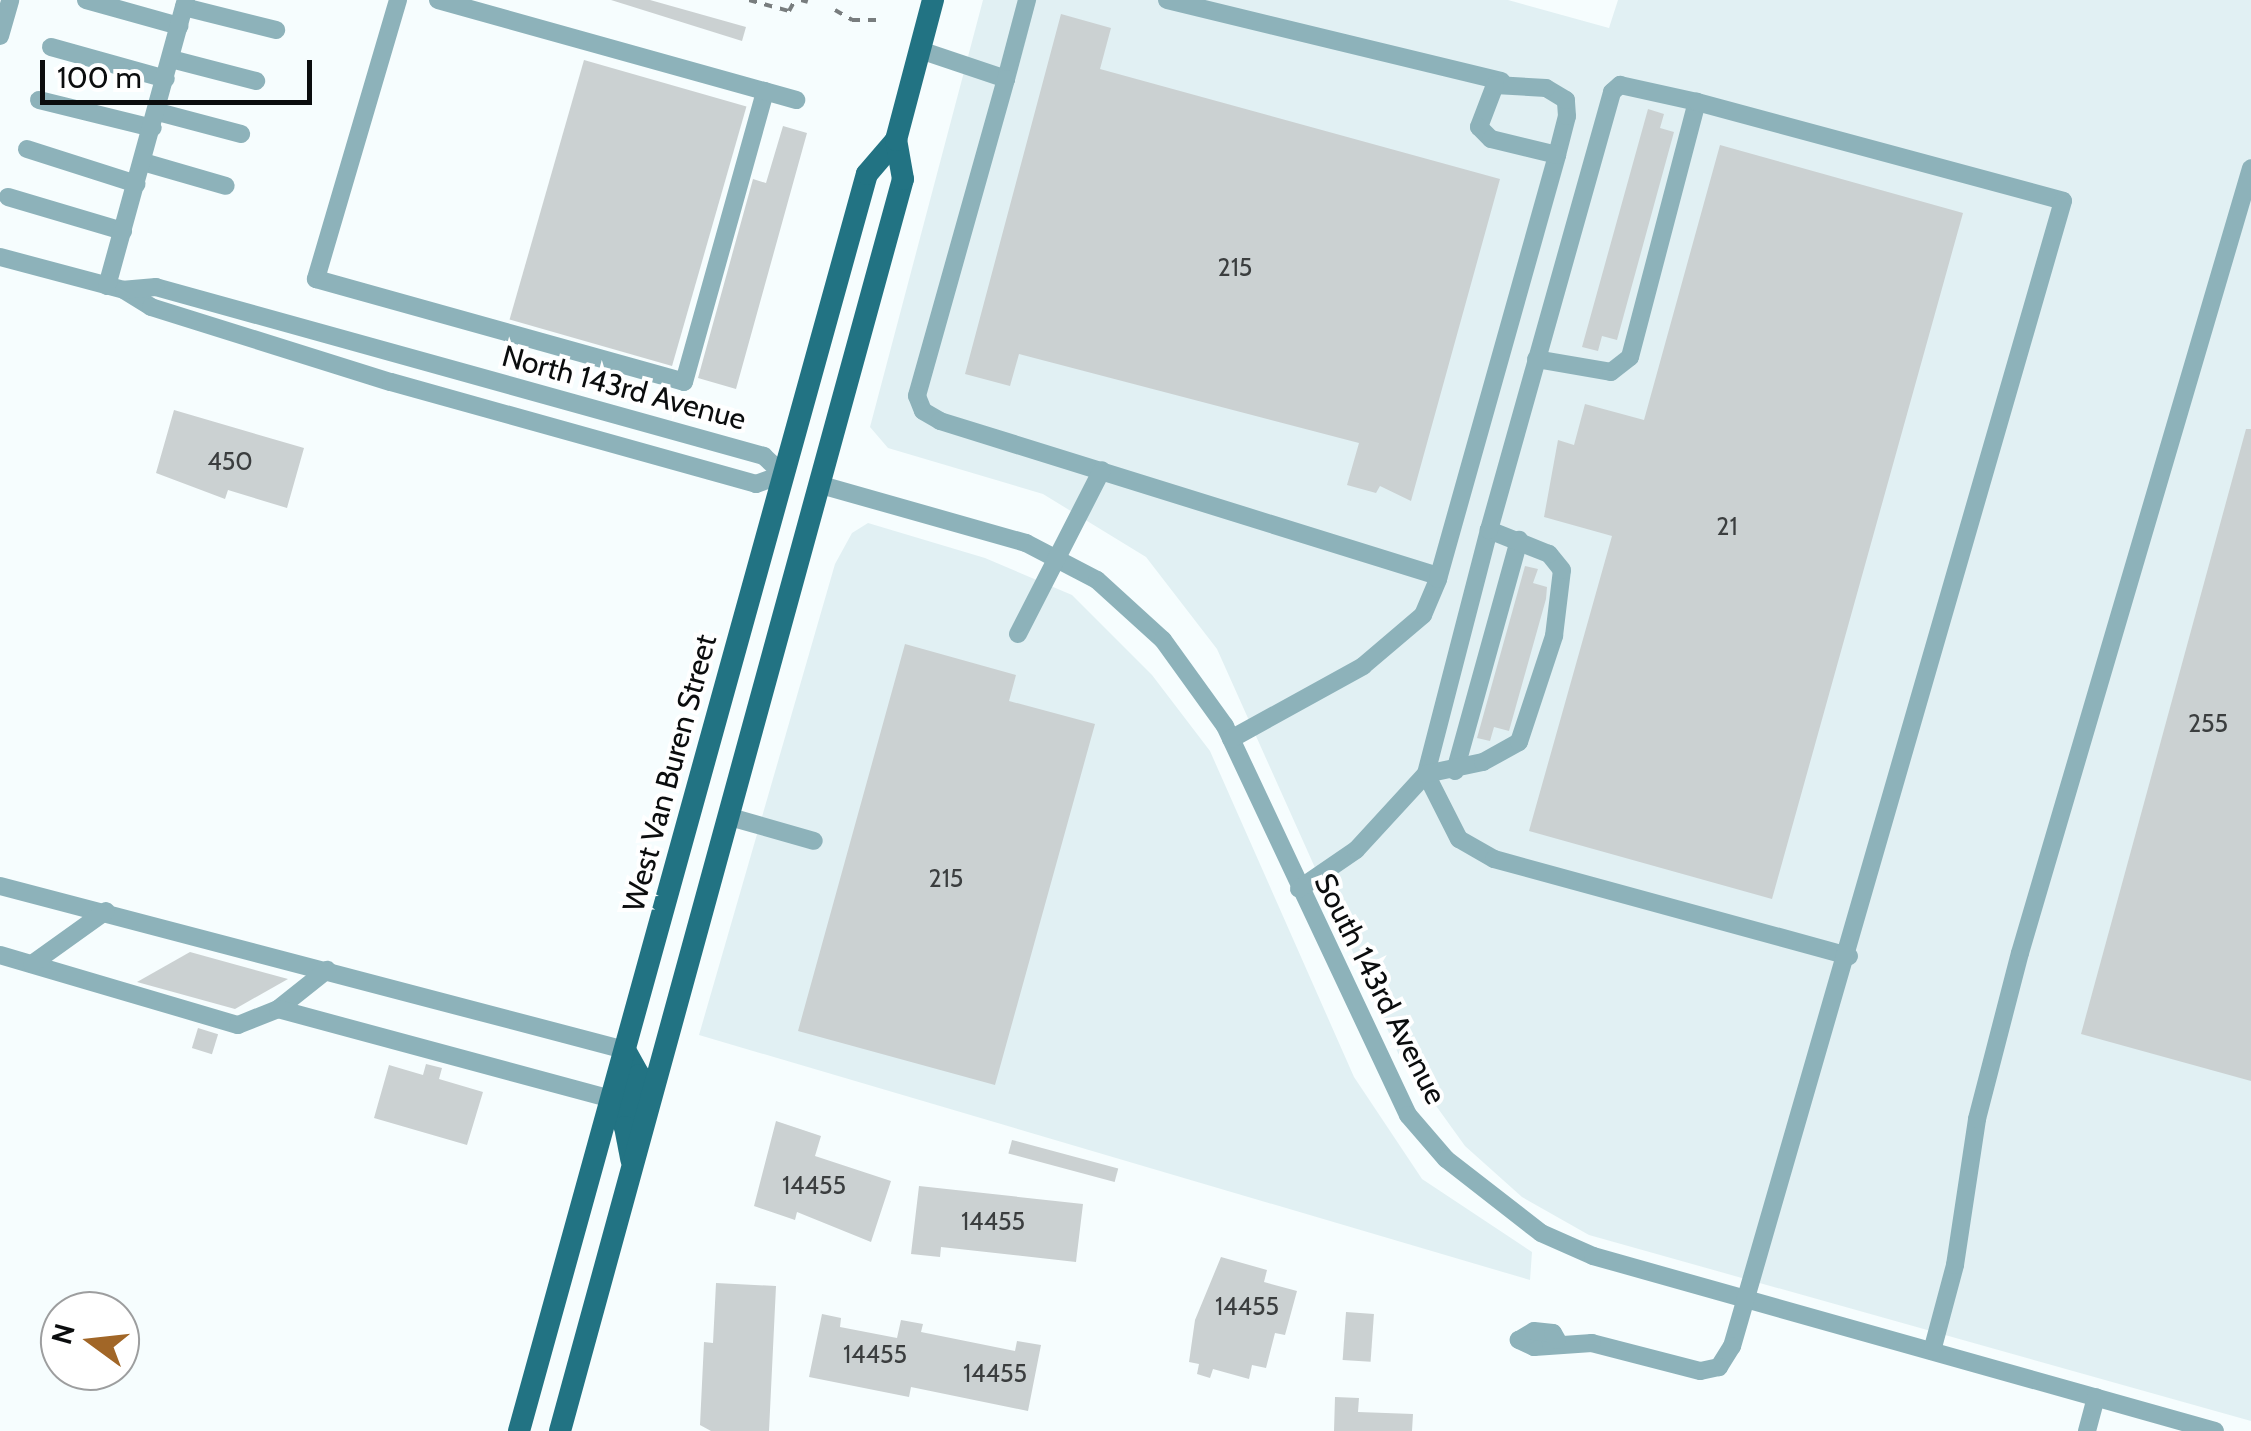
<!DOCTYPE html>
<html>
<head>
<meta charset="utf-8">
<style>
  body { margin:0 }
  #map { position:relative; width:2251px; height:1431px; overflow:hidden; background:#f6fdfe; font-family:Cabin,sans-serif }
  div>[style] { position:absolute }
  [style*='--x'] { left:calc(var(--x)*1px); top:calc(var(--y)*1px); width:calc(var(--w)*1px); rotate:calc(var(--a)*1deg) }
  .built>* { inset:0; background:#e1f0f3 }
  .building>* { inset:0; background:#cbd1d2; transform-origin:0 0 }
  .path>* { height:4px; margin-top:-2px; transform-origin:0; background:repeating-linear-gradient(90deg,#787d7e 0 8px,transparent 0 16px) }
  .minor>* { height:18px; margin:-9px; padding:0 9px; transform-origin:9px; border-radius:9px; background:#8db2ba }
  .major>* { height:22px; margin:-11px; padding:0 11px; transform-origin:11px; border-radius:11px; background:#227383 }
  span { translate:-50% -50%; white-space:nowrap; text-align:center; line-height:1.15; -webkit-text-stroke:8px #fff; paint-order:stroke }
  .number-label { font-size:25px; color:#3b3e3f }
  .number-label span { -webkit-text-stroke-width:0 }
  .street-label { font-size:30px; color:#0b0d0e }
  .north { position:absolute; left:40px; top:1291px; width:100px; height:100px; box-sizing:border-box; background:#fff; border:2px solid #9d9e9f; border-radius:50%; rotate:285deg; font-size:28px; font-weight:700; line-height:40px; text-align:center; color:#0b0d0e }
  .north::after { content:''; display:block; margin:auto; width:35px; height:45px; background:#a16627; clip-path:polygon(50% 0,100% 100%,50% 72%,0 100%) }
  .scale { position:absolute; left:40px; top:60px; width:272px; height:45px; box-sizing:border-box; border:5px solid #0b0d0e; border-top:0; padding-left:12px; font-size:30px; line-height:35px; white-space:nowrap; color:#0b0d0e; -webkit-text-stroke:8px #fff; paint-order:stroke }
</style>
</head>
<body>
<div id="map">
  <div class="built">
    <div style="clip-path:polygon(983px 0,1508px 0,1609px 28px,1618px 0,2251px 0,2251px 1421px,1589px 1235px,1522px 1197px,1465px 1146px,1398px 1053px,1217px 649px,1146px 557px,1043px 494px,888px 448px,870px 427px)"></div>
    <div style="clip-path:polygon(868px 523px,985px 558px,1072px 595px,1152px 675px,1210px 751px,1354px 1077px,1422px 1179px,1532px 1252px,1530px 1280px,699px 1035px,835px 564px,852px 533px)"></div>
  </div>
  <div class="building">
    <div style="clip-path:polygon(611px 0,650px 0,746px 27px,742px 41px)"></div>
    <div style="clip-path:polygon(1061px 14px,1111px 28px,1100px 69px,1500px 179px,1411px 501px,1380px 486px,1376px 493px,1347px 485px,1359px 443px,1019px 354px,1010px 386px,965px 374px)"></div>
    <div style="left:584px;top:60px;width:169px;height:270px;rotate:16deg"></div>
    <div style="clip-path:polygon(1648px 109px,1664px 114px,1660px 128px,1674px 132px,1617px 340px,1602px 336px,1598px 351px,1582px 347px)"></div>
    <div style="clip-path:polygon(783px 126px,807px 133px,736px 389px,698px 378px,753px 179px,766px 183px)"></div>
    <div style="clip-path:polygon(1720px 145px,1963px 213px,1772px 899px,1529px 831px,1612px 536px,1544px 517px,1558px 440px,1574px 445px,1585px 404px,1644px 420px)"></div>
    <div style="clip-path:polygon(174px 410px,304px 448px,287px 508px,228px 490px,225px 499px,156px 473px)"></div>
    <div style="clip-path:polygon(2246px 429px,2251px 429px,2251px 1081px,2081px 1034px)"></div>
    <div style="clip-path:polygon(1525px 566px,1538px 569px,1533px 583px,1547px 587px,1546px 599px,1509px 731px,1494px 727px,1490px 741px,1477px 738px)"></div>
    <div style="clip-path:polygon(905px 644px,1016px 675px,1009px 701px,1095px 724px,995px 1085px,798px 1031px)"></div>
    <div style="clip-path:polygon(190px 952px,288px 979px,235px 1009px,137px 982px)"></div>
    <div style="left:198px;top:1028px;width:21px;height:21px;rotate:17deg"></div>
    <div style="clip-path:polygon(426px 1064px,442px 1068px,439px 1079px,483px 1092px,467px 1145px,374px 1118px,389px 1065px,423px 1075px)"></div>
    <div style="clip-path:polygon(776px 1121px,821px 1136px,815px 1156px,891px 1181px,871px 1242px,797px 1212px,795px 1220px,754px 1206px)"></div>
    <div style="left:1012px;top:1140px;width:110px;height:14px;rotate:15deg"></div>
    <div style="clip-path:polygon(919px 1186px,1083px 1204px,1076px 1262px,941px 1247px,940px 1257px,911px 1254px)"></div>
    <div style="clip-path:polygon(1221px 1257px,1267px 1270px,1264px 1282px,1297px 1291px,1285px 1335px,1275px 1333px,1266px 1368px,1252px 1365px,1249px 1379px,1213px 1369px,1210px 1378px,1197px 1374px,1199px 1364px,1189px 1362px,1195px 1320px)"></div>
    <div style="clip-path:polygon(716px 1283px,776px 1286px,769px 1431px,711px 1431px,700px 1425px,704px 1342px,713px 1343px)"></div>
    <div style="left:1346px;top:1312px;width:28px;height:48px;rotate:4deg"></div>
    <div style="clip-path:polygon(822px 1314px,841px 1318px,840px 1327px,897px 1338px,901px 1320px,923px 1324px,921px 1332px,1015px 1351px,1017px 1341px,1041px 1345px,1028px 1411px,911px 1387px,909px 1397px,809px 1377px)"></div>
    <div style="clip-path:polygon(1335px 1397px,1359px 1398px,1358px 1412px,1413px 1414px,1412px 1431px,1334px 1431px)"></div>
  </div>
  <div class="path">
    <div style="--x:749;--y:0;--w:41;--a:15.4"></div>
    <div style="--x:789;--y:11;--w:13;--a:-61"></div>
    <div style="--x:801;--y:0;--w:7;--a:16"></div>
    <div style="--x:835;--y:10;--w:20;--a:30"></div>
    <div style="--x:852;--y:20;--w:26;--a:0"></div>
  </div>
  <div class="minor">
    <div style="--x:86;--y:0;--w:97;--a:15.6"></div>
    <div style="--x:398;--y:0;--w:291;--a:106.4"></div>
    <div style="--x:316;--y:279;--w:382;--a:15.6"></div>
    <div style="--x:684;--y:382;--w:302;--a:-74.4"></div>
    <div style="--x:438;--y:0;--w:372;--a:15.6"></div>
    <div style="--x:1167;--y:0;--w:344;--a:13.6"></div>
    <div style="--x:184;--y:7;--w:95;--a:14"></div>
    <div style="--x:0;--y:36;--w:37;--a:-74"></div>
    <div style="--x:51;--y:47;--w:119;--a:15.5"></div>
    <div style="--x:920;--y:50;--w:91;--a:18.6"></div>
    <div style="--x:1006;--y:79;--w:82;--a:-75.1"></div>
    <div style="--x:171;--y:59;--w:88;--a:14.5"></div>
    <div style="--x:1006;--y:79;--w:329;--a:105.7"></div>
    <div style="--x:917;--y:396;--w:16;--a:68"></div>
    <div style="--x:923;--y:411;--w:20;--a:30"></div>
    <div style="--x:940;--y:421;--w:522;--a:17.29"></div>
    <div style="--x:39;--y:100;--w:117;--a:13.8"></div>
    <div style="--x:158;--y:112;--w:86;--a:14.8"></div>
    <div style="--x:27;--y:149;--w:115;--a:17.7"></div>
    <div style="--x:143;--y:162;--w:86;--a:16.1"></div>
    <div style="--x:8;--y:197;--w:120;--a:16.5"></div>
    <div style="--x:0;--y:257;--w:128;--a:14.9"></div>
    <div style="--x:124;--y:290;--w:32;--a:32"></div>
    <div style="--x:151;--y:307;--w:251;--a:17.4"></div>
    <div style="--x:391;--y:382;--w:379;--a:15.6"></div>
    <div style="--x:756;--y:484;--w:29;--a:-20"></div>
    <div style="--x:783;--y:474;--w:26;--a:-137"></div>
    <div style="--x:764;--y:456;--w:631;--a:-164.47"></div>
    <div style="--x:156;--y:287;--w:32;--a:175"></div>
    <div style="--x:107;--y:286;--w:297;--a:-74.6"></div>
    <div style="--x:1536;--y:359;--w:76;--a:9.8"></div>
    <div style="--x:1611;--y:372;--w:24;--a:-38"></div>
    <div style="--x:1630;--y:357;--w:264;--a:-75.3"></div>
    <div style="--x:821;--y:485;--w:213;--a:15.8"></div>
    <div style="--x:1026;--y:543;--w:80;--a:27.5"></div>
    <div style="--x:1097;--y:580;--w:89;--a:42.3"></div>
    <div style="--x:1163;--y:640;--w:106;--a:54.2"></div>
    <div style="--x:1225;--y:726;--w:430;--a:64.8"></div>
    <div style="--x:1408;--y:1115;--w:58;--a:49.2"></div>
    <div style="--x:1446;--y:1159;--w:120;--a:37.9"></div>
    <div style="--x:1541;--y:1233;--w:57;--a:23.9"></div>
    <div style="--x:1593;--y:1256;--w:646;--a:15.71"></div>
    <div style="--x:1489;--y:530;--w:252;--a:104.5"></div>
    <div style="--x:1426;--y:774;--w:73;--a:63.1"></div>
    <div style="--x:1459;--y:839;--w:40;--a:29.7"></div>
    <div style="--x:1494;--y:859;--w:368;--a:15.3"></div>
    <div style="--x:1018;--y:634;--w:184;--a:-62.9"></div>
    <div style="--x:1231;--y:739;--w:151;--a:-28.9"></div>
    <div style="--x:1363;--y:666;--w:79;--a:-40.4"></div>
    <div style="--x:1423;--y:615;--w:39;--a:-67"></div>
    <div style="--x:1438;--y:579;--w:440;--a:-74.3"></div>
    <div style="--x:1557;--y:155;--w:40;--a:-75.6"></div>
    <div style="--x:1567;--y:116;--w:16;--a:-94"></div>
    <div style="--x:1566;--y:100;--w:23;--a:-149"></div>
    <div style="--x:1546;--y:88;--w:51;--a:-176.6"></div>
    <div style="--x:1495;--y:85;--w:45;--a:110.9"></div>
    <div style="--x:1479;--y:127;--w:17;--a:45"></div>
    <div style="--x:1491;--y:139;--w:68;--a:13.6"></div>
    <div style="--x:1455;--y:771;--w:240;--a:-74.5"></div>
    <div style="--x:730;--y:817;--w:87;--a:15.9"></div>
    <div style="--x:0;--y:886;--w:646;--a:14.7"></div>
    <div style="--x:1299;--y:889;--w:69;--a:-34.4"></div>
    <div style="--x:1356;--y:850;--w:103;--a:-47.4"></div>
    <div style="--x:1426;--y:774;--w:58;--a:-11.9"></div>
    <div style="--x:1483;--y:762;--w:41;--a:-29.1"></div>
    <div style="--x:1519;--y:742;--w:112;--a:-71.7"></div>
    <div style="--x:1554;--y:636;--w:66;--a:-83.1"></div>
    <div style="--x:1562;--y:570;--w:21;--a:-129"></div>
    <div style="--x:1549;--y:554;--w:65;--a:-158.2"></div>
    <div style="--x:1489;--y:530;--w:455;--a:-74.3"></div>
    <div style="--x:1612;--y:92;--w:11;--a:-41"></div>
    <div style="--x:1620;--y:85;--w:79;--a:12.4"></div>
    <div style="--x:1697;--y:102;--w:379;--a:15.1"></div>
    <div style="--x:2063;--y:201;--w:1192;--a:106.12"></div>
    <div style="--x:1732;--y:1346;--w:25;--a:122"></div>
    <div style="--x:1719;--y:1367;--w:19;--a:168"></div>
    <div style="--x:1700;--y:1371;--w:112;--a:-165.5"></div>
    <div style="--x:1592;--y:1343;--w:58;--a:176.1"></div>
    <div style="--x:1534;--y:1347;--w:17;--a:-155"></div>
    <div style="--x:1519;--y:1340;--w:17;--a:-31"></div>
    <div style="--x:1534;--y:1331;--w:19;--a:6"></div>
    <div style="--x:1553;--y:1333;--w:8;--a:60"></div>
    <div style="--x:0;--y:955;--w:248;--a:16.4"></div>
    <div style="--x:238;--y:1025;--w:43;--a:-21.8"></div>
    <div style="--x:278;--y:1009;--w:63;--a:-38.5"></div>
    <div style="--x:32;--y:964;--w:91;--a:-35.6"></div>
    <div style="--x:278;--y:1009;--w:345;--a:15.1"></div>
    <div style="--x:1932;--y:1351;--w:89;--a:-75"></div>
    <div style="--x:1955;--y:1265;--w:148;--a:-81.4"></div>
    <div style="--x:1977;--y:1119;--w:171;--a:-75.5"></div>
    <div style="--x:2020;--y:953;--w:818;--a:-73.6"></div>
    <div style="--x:2087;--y:1431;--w:35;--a:-75"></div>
  </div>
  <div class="major">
    <div style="--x:625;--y:1050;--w:29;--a:61"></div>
    <div style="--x:639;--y:1075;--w:54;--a:105.1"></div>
    <div style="--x:625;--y:1127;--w:33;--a:79"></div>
    <div style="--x:519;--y:1431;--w:1304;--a:-74.53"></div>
    <div style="--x:867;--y:174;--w:45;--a:-49.5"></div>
    <div style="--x:560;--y:1431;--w:1298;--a:-74.68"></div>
    <div style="--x:903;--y:179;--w:40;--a:-100"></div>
    <div style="--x:896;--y:140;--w:145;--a:-75.2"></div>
  </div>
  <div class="number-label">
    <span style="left:1235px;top:267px">215</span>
    <span style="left:230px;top:461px">450</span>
    <span style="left:1727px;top:526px">21</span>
    <span style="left:2208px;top:723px">255</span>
    <span style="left:946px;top:878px">215</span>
    <span style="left:814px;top:1185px">14455</span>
    <span style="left:993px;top:1221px">14455</span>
    <span style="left:1247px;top:1306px">14455</span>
    <span style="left:875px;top:1354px">14455</span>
    <span style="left:995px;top:1373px">14455</span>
  </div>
  <div class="street-label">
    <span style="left:624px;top:388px;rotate:15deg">North 143rd Avenue</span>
    <span style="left:670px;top:773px;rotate:-75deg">West Van Buren Street</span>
    <span style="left:1380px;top:989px;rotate:63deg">South 143rd Avenue</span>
  </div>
  <div class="north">N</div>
  <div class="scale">100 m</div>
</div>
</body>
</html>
